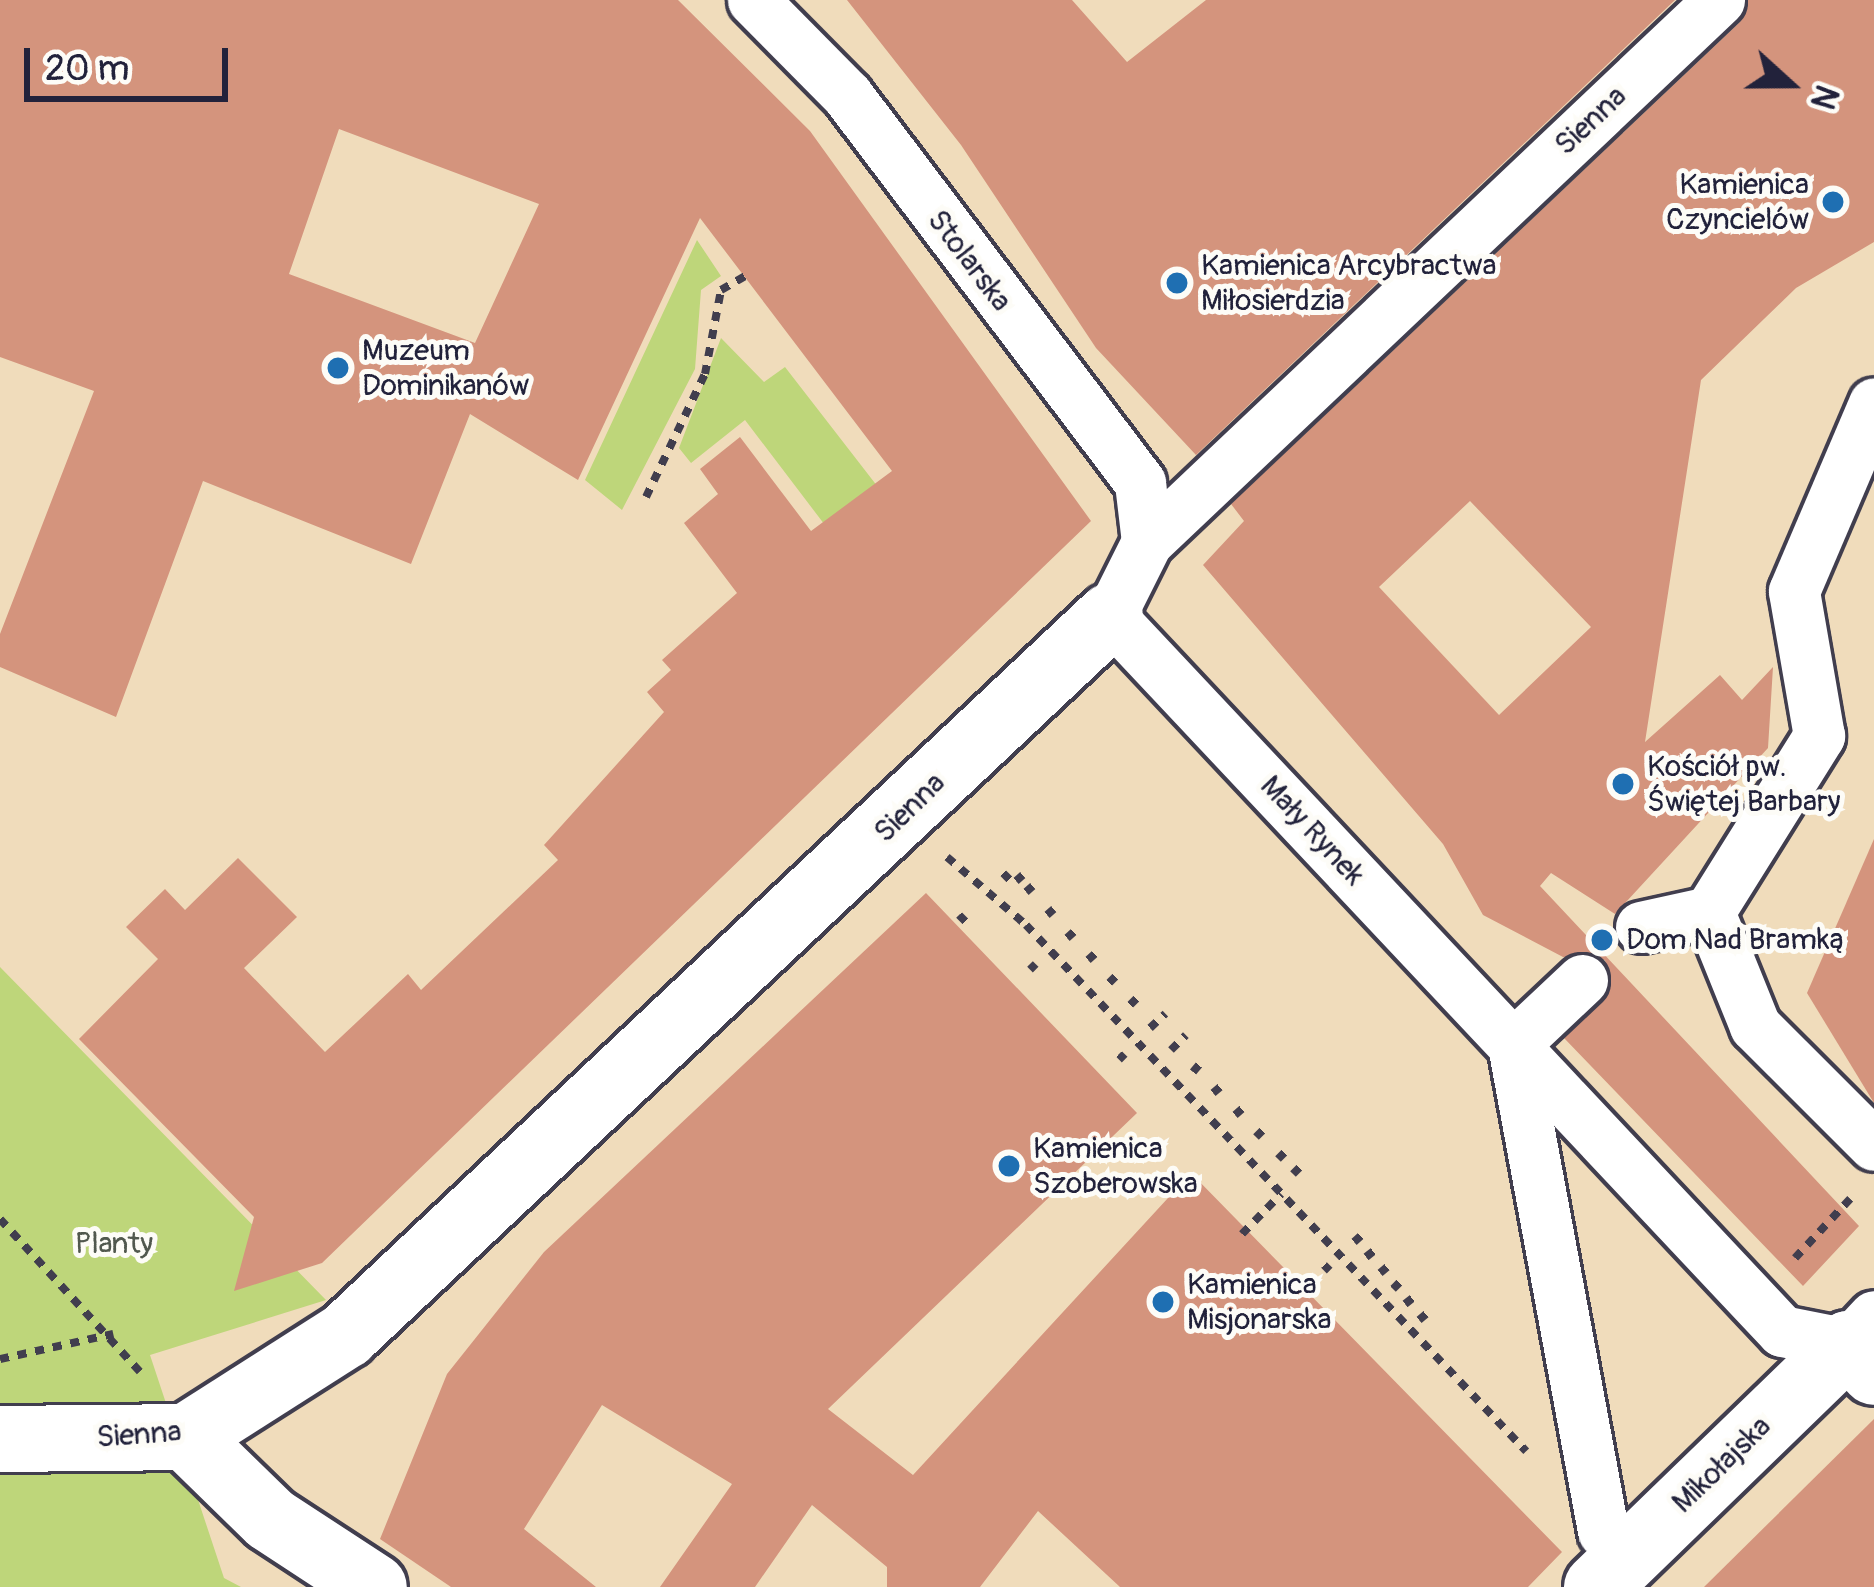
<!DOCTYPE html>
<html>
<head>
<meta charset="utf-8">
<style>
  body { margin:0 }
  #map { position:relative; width:1874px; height:1587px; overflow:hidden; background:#f0dcbb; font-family:Pangolin,sans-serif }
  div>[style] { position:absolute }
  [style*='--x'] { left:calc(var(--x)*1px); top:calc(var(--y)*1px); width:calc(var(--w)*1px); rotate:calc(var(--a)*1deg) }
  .green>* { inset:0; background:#bed67a }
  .building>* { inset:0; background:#d4947d }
  .path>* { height:8px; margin-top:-4px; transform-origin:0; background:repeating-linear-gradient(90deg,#413e4e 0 9px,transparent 0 18px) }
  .roads { filter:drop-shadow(3px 0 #413e4e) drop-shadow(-3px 0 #413e4e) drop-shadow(0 3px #413e4e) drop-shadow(0 -3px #413e4e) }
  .pedestrian>* { height:51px; margin:-25.5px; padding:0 25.5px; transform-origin:25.5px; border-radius:25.5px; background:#fff }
  .minor>* { height:66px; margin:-33px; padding:0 33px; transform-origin:33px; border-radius:33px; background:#fff }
  .dots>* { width:33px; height:33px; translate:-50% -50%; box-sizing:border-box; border:6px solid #fdfcf7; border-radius:50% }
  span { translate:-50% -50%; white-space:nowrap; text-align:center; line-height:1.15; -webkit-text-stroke:10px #fdfcf7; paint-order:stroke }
  .street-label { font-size:30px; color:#22223b }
  .poi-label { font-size:30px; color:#22223b }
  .right { translate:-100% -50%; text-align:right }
  .left { translate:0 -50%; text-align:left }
  .park-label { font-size:30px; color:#51584e }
  .north { position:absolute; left:1730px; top:24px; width:120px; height:120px; -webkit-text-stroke:9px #fdfcf7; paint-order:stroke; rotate:111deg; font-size:33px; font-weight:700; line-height:48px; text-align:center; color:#22223b }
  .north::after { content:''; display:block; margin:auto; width:42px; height:54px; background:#22223b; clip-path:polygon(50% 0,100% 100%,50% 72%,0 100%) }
  .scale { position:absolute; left:24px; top:48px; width:204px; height:54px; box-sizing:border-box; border:6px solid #22223b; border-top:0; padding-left:15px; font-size:36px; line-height:42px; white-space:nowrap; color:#22223b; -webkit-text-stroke:9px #fdfcf7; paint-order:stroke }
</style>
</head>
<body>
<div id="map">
  <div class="green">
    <div style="clip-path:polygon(697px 240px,721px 276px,701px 290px,695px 369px,622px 510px,585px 480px)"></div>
    <div style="clip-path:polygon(721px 338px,764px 382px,785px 367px,888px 500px,834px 537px,745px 420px,691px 463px,679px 448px)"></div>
    <div style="clip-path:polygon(0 967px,326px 1300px,150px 1355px,224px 1578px,241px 1587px,0 1587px)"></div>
  </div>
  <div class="building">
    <div style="clip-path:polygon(evenodd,0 0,678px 0,810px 131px,1091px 521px,322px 1263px,234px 1291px,254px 1217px,79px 1039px,158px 959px,126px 927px,165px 889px,185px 910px,238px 858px,297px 917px,244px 968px,325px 1052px,408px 974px,421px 990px,558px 860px,544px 845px,664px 712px,647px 692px,671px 670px,662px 660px,737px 593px,684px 523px,718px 494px,700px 469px,740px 437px,811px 531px,892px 471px,700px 218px,578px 480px,470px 414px,411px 564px,203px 481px,116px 717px,0 667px,0 634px,94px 391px,0 357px,0 0,339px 129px,539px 204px,475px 343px,289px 274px,339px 129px)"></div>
    <div style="clip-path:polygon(847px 0,1072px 0,1127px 62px,1206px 0,1675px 0,1196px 455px,1096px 348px,961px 145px)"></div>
    <div style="clip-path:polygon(evenodd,1748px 0,1874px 0,1874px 242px,1796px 288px,1701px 380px,1645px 742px,1720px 675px,1742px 700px,1773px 667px,1768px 748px,1615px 914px,1551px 873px,1540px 886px,1859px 1226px,1803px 1286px,1564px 1038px,1610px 990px,1605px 960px,1563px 957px,1483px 915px,1443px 844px,1203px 565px,1244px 521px,1231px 504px,1740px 22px,1748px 0,1470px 501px,1591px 627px,1499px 715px,1379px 587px,1470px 501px)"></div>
    <div style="clip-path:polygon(1874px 839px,1874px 1103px,1807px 993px)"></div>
    <div style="clip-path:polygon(926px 893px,1137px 1113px,828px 1409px,913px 1475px,1191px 1173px,1562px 1552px,1528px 1587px,1120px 1587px,1038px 1511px,980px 1587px,887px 1587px,887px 1567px,812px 1505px,755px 1587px,660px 1587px,732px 1484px,602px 1405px,524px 1529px,596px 1587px,451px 1587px,380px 1539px,447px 1374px,544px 1252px)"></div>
    <div style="clip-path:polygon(1874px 1419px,1874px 1587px,1704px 1587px)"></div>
  </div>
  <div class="path">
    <div style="--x:646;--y:497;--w:136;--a:-64.4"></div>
    <div style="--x:705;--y:374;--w:86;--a:-79.2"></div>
    <div style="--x:721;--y:290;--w:30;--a:-30"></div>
    <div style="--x:947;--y:857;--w:104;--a:40.7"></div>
    <div style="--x:1026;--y:925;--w:726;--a:46.45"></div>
    <div style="--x:1003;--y:873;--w:10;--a:45"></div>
    <div style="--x:1016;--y:881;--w:9;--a:-41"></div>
    <div style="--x:1026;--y:892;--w:9;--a:-41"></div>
    <div style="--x:959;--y:915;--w:11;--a:45"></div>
    <div style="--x:1047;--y:915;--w:9;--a:-41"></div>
    <div style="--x:1067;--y:938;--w:15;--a:-42"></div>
    <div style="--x:1088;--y:960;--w:15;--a:-42"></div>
    <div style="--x:1030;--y:964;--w:8;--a:45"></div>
    <div style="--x:1109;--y:983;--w:14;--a:-45"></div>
    <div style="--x:1130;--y:1005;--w:14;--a:-45"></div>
    <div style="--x:1150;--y:1028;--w:21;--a:-43"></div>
    <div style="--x:1171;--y:1050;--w:21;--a:-45"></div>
    <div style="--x:1119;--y:1054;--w:8;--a:45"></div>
    <div style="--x:1193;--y:1072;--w:16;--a:-50"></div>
    <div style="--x:1213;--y:1093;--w:16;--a:-40"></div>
    <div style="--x:1235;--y:1115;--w:11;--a:-41"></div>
    <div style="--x:1256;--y:1137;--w:11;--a:-45"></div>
    <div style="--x:1278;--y:1159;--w:11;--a:-45"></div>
    <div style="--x:1293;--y:1174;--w:11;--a:-45"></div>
    <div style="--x:0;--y:1219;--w:207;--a:47.5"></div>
    <div style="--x:1242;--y:1234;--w:56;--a:-45.7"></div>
    <div style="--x:1354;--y:1242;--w:15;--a:-42"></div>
    <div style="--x:1366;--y:1257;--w:16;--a:-38"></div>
    <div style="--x:1795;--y:1258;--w:81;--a:-47"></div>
    <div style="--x:1324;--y:1265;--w:8;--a:45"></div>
    <div style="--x:1380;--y:1273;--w:16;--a:-40"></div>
    <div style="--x:1393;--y:1289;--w:16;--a:-45"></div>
    <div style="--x:1405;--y:1304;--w:16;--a:-38"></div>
    <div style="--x:1419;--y:1320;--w:16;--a:-40"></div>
    <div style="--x:0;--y:1359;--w:116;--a:-12.5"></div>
  </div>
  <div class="roads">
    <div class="pedestrian">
      <div style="--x:753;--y:0;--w:134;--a:45.3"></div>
      <div style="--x:847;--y:95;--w:486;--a:52.9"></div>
      <div style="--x:1140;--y:483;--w:59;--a:83.2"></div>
      <div style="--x:1719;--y:0;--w:788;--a:136.54"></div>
      <div style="--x:1147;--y:542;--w:83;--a:116.6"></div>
      <div style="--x:1110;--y:616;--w:981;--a:46.78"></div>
      <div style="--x:1782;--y:1331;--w:67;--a:11.1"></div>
      <div style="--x:1848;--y:1344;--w:38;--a:-47"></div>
      <div style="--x:1709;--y:912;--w:123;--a:68"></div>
      <div style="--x:1755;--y:1026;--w:168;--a:45"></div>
      <div style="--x:1641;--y:927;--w:70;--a:-12.4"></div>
      <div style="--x:1709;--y:912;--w:208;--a:-58"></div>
      <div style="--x:1819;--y:736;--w:147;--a:-99.8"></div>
      <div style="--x:1794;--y:591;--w:204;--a:-66.9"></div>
      <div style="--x:1582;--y:980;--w:95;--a:136.7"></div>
      <div style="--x:1513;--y:1045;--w:495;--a:79.5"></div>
    </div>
    <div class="minor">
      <div style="--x:186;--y:1437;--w:117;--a:44.3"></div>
      <div style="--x:270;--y:1519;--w:124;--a:33.2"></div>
      <div style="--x:0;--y:1439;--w:186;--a:-0.6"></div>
      <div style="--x:186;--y:1437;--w:190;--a:-32.5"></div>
      <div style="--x:346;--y:1335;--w:1049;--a:-43.26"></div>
      <div style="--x:1597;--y:1587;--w:349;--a:-44.1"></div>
      <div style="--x:1848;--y:1344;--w:38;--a:47"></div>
    </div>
  </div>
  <div class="dots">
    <div style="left:1833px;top:202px;background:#1f6fb2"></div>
    <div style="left:1177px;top:283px;background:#1f6fb2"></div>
    <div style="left:338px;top:368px;background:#1f6fb2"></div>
    <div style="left:1623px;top:784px;background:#1f6fb2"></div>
    <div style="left:1602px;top:940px;background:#1f6fb2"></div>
    <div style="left:1009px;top:1166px;background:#1f6fb2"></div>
    <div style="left:1163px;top:1302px;background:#1f6fb2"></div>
  </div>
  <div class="street-label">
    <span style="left:1591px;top:121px;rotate:-43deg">Sienna</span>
    <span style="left:969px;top:261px;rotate:53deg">Stolarska</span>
    <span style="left:910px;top:808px;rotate:-44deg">Sienna</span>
    <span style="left:1312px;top:831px;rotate:47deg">Mały Rynek</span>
    <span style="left:139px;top:1435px;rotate:-4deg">Sienna</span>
    <span style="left:1722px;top:1465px;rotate:-44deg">Mikołajska</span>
  </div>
  <div class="poi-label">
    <span class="right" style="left:1809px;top:202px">Kamienica<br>Czyncielów</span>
    <span class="left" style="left:1201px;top:283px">Kamienica Arcybractwa<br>Miłosierdzia</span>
    <span class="left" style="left:362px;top:368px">Muzeum<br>Dominikanów</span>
    <span class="left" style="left:1647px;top:784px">Kościół pw.<br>Świętej Barbary</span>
    <span class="left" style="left:1626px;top:940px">Dom Nad Bramką</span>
    <span class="left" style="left:1033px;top:1166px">Kamienica<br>Szoberowska</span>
    <span class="left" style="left:1187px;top:1302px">Kamienica<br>Misjonarska</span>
  </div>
  <div class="park-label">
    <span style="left:114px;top:1244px">Planty</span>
  </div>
  <div class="north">N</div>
  <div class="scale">20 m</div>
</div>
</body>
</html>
